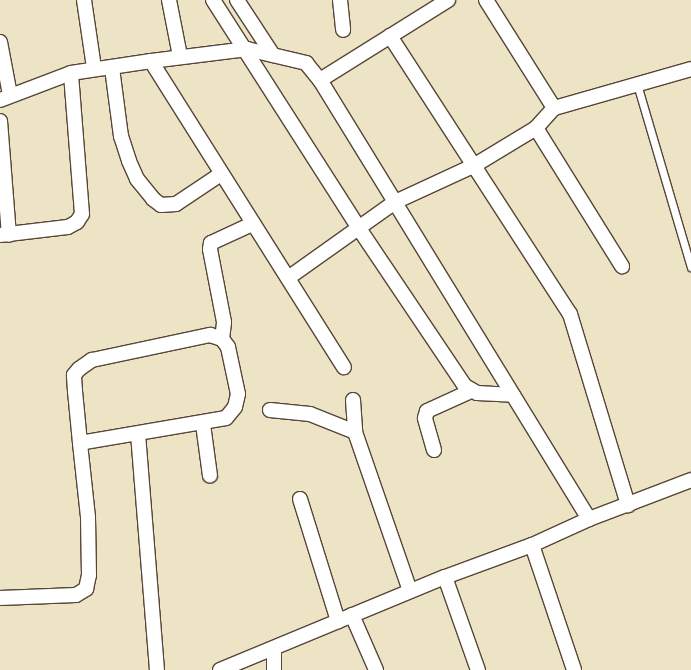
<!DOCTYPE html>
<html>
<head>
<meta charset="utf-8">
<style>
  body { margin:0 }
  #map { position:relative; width:691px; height:670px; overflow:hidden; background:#ece4c5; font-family:Caveat,sans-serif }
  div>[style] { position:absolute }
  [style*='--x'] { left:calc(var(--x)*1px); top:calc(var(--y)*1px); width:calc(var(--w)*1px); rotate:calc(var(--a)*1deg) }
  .roads { filter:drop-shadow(1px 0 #564637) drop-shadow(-1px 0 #564637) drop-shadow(0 1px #564637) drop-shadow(0 -1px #564637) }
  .lane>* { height:7px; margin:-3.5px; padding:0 3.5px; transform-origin:3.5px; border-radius:3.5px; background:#fff }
  .street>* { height:14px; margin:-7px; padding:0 7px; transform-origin:7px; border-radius:7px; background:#fff }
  span { translate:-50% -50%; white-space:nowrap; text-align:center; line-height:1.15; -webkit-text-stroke:3px #fdfcf7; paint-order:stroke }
</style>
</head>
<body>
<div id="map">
  <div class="roads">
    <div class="lane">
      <div style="--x:637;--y:84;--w:191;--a:73.6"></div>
    </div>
    <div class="street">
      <div style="--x:84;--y:0;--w:69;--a:81.6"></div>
      <div style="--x:169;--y:0;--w:57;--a:78.9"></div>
      <div style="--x:213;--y:0;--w:269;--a:57.4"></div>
      <div style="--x:358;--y:227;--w:192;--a:56.1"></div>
      <div style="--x:465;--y:386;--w:14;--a:30"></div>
      <div style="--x:477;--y:393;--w:36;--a:3"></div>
      <div style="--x:237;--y:0;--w:66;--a:56.8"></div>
      <div style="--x:340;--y:0;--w:30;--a:84"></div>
      <div style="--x:486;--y:0;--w:128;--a:57.8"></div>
      <div style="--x:390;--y:36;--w:331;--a:57.1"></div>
      <div style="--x:570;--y:314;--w:200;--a:73.1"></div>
      <div style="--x:0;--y:42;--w:54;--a:79.3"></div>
      <div style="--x:151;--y:61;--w:97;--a:-7.1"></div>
      <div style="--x:247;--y:49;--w:61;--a:13.3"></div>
      <div style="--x:306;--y:63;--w:22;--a:51"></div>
      <div style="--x:320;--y:80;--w:143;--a:58.4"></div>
      <div style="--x:395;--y:202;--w:131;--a:144.6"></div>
      <div style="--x:112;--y:68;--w:69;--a:82.5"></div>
      <div style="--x:121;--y:136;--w:26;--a:72"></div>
      <div style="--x:129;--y:161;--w:20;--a:66"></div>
      <div style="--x:137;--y:179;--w:26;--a:51"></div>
      <div style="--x:153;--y:199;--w:10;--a:37"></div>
      <div style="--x:161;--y:205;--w:15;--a:-4"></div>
      <div style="--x:176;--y:204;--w:54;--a:-33.7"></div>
      <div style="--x:320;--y:80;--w:151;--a:-32"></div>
      <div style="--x:0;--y:100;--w:76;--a:-20.8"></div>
      <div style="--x:71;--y:73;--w:81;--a:-8.5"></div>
      <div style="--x:151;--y:61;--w:362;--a:57.8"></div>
      <div style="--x:0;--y:121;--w:114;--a:85.5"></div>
      <div style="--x:536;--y:128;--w:163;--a:58.1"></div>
      <div style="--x:0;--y:235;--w:68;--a:-6.7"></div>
      <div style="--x:68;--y:227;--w:10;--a:-29"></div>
      <div style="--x:77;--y:222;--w:9;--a:-58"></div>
      <div style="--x:82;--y:214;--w:141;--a:-94.5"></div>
      <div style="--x:222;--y:339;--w:17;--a:-83"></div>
      <div style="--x:224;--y:322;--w:74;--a:-100.9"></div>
      <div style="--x:210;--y:249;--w:6;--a:-81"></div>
      <div style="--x:211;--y:243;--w:45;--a:-24.9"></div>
      <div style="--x:353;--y:400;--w:32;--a:86"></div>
      <div style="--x:355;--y:432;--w:168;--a:70.9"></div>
      <div style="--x:270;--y:410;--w:40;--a:5.7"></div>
      <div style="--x:310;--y:414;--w:48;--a:21.8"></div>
      <div style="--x:203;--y:424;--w:52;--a:82.3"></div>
      <div style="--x:138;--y:434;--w:237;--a:85.4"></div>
      <div style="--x:434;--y:450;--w:33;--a:-106"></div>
      <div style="--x:425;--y:418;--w:7;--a:-74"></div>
      <div style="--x:427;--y:411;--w:48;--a:-24.4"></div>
      <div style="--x:300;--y:499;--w:128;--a:72.7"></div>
      <div style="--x:589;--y:519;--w:372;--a:-121.5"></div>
      <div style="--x:395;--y:202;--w:88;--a:-24.8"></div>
      <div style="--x:475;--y:165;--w:71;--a:-31.2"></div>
      <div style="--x:536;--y:128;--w:27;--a:-48"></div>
      <div style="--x:554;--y:108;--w:142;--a:-15.9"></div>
      <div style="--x:532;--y:545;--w:132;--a:71.4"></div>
      <div style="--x:445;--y:577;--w:99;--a:70.5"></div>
      <div style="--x:0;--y:598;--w:76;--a:-2.3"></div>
      <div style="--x:76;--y:595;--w:12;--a:-31"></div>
      <div style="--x:86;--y:589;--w:14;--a:-78"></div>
      <div style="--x:89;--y:575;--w:58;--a:-91"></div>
      <div style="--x:88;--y:517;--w:74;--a:-96.2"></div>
      <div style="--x:80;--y:443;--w:52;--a:-95.5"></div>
      <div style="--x:75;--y:391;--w:16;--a:-94"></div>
      <div style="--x:74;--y:375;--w:8;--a:-50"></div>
      <div style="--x:79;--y:369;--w:16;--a:-35"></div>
      <div style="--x:92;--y:360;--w:121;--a:-12"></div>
      <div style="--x:210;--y:335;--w:13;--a:18"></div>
      <div style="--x:222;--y:339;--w:10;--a:53"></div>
      <div style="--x:228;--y:347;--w:48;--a:78"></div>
      <div style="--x:238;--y:394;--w:13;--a:103"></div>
      <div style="--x:235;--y:407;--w:14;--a:129"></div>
      <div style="--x:226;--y:418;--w:148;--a:170.3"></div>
      <div style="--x:352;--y:615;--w:60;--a:66.4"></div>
      <div style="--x:220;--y:670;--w:243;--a:-22.5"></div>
      <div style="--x:445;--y:577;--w:93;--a:-20.2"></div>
      <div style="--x:532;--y:545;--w:63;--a:-24.5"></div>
      <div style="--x:589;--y:519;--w:109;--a:-20.9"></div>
      <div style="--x:274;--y:670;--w:22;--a:-90"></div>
    </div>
  </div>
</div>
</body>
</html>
